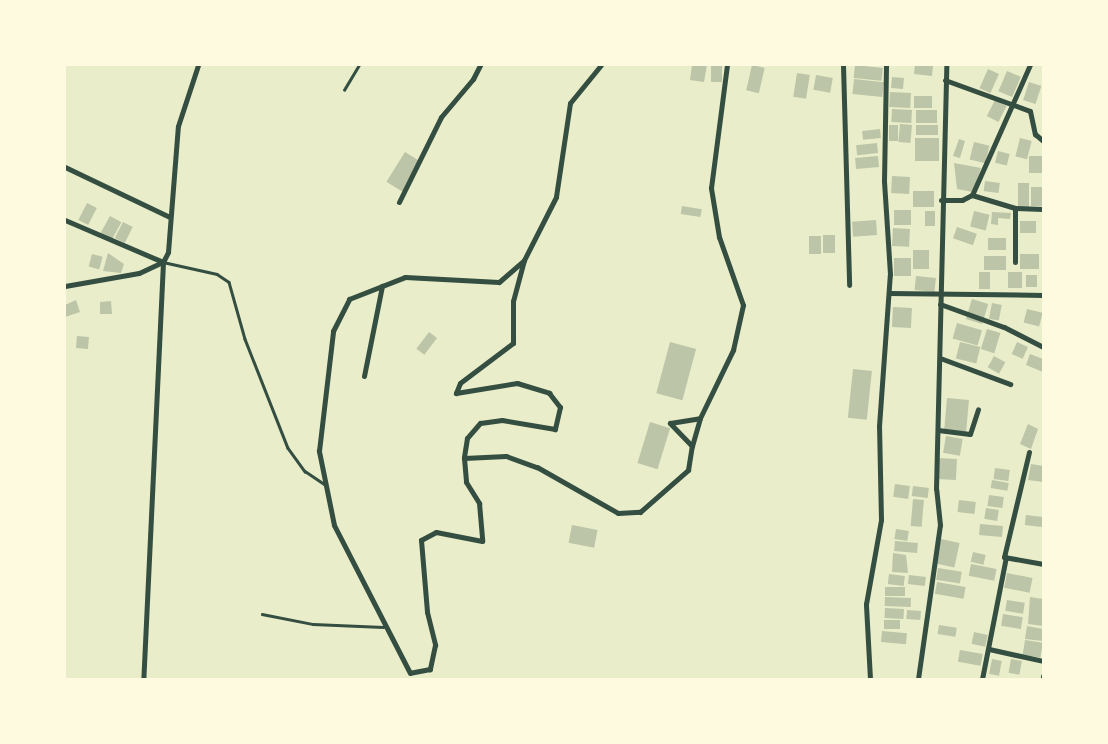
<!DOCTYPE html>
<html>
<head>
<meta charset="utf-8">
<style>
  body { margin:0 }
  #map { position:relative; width:1108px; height:744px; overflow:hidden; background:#e9edc9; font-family:"Public Sans",sans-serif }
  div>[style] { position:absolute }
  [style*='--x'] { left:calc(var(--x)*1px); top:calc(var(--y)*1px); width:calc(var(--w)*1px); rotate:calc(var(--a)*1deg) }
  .building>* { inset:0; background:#bcc5a7; transform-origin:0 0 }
  .service>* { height:2.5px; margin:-1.25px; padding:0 1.25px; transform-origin:1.25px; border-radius:1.25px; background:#344e41 }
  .minor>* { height:5px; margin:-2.5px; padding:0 2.5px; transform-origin:2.5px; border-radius:2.5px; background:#344e41 }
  span { translate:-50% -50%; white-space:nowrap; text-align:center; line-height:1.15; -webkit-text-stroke:6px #fefae0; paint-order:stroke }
  .frame { position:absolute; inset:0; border:66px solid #fefae0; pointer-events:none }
</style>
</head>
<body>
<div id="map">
  <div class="building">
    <div style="clip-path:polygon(692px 65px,707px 65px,704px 82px,690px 80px)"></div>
    <div style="left:711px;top:65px;width:11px;height:17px"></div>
    <div style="left:752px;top:65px;width:13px;height:26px;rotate:13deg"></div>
    <div style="left:855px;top:65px;width:28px;height:13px;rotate:6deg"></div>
    <div style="clip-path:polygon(915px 65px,933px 65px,932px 76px,914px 74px)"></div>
    <div style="left:988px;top:69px;width:12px;height:21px;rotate:24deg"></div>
    <div style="left:1007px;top:71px;width:15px;height:22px;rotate:23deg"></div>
    <div style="left:797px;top:73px;width:13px;height:24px;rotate:9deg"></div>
    <div style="left:816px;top:75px;width:17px;height:15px;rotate:10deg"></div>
    <div style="left:892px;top:77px;width:12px;height:11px;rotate:5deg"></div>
    <div style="left:854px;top:79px;width:30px;height:15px;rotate:6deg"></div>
    <div style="left:1029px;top:82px;width:13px;height:19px;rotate:18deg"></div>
    <div style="left:890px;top:92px;width:21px;height:15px;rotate:3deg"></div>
    <div style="left:914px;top:96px;width:18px;height:12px"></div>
    <div style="left:995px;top:100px;width:13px;height:18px;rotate:27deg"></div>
    <div style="left:892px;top:109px;width:20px;height:13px;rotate:3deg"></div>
    <div style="left:916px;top:110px;width:21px;height:13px"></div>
    <div style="left:900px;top:124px;width:12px;height:18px;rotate:5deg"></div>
    <div style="left:889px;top:125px;width:9px;height:16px"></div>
    <div style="left:916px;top:125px;width:22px;height:10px"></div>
    <div style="left:880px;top:129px;width:9px;height:18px;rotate:84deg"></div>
    <div style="left:915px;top:138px;width:24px;height:23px"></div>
    <div style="left:1020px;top:138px;width:12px;height:19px;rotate:14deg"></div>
    <div style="clip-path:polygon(959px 139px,965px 141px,960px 158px,953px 156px)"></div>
    <div style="left:974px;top:142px;width:16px;height:18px;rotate:14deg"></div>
    <div style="left:877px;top:143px;width:10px;height:21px;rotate:84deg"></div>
    <div style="left:998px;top:151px;width:12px;height:12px;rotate:14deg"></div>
    <div style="left:405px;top:152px;width:19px;height:35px;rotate:32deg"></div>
    <div style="left:878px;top:156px;width:11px;height:23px;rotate:85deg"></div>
    <div style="left:1029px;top:156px;width:13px;height:17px"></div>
    <div style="clip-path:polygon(954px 163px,981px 168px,973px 192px,957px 189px)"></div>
    <div style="left:892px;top:176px;width:18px;height:17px;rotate:3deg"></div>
    <div style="left:985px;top:181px;width:15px;height:10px;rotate:8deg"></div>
    <div style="left:1018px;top:183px;width:11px;height:25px"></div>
    <div style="left:1031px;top:187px;width:12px;height:19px"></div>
    <div style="left:913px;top:191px;width:21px;height:16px"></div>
    <div style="left:87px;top:203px;width:11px;height:19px;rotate:27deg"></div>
    <div style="left:682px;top:206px;width:20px;height:8px;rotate:9deg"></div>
    <div style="left:894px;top:210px;width:17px;height:15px"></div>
    <div style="left:925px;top:211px;width:10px;height:15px"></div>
    <div style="left:974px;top:211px;width:16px;height:16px;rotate:14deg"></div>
    <div style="clip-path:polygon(992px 212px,1011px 213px,1010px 219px,998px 218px,998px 225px,991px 224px)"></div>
    <div style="left:110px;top:216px;width:13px;height:19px;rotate:29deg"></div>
    <div style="left:876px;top:220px;width:15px;height:24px;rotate:86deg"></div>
    <div style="left:1020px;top:221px;width:16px;height:12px"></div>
    <div style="left:123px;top:222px;width:11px;height:18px;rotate:27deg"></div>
    <div style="left:957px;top:227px;width:21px;height:12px;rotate:19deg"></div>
    <div style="left:893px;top:228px;width:17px;height:18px;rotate:3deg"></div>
    <div style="left:823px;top:235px;width:12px;height:18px"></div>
    <div style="left:809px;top:236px;width:12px;height:18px"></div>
    <div style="left:988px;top:238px;width:18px;height:12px"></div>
    <div style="left:913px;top:250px;width:16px;height:19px"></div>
    <div style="clip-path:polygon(108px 253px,124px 264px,121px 273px,103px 271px)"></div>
    <div style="left:92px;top:254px;width:11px;height:13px;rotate:15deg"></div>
    <div style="left:1020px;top:254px;width:19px;height:15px"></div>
    <div style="left:984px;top:256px;width:22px;height:14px"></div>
    <div style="left:911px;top:258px;width:18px;height:17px;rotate:90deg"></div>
    <div style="left:979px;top:272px;width:11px;height:17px"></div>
    <div style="left:1008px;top:272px;width:14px;height:16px"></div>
    <div style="left:1026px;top:275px;width:11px;height:12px"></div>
    <div style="left:916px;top:276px;width:20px;height:14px;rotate:6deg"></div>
    <div style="left:972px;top:299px;width:17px;height:21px;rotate:17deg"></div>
    <div style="clip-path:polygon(76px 300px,80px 312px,65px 317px,65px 305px)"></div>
    <div style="clip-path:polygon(111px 301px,112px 314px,100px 314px,100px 302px)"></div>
    <div style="left:992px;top:303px;width:10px;height:16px;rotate:11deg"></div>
    <div style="left:893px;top:307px;width:19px;height:20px;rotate:3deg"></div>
    <div style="left:1027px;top:309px;width:16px;height:14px;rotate:14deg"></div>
    <div style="left:957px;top:323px;width:26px;height:16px;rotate:16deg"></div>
    <div style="left:987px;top:329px;width:14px;height:21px;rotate:17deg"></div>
    <div style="left:429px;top:332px;width:10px;height:21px;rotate:37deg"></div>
    <div style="left:77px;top:336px;width:12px;height:12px;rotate:5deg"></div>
    <div style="left:670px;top:342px;width:27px;height:53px;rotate:15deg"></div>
    <div style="left:960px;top:342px;width:21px;height:17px;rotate:14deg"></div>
    <div style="left:1017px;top:342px;width:12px;height:13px;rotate:24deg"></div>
    <div style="clip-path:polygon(1030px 354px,1043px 359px,1043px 372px,1026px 365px)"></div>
    <div style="left:994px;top:356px;width:13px;height:13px;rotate:29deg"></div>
    <div style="left:853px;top:369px;width:19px;height:49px;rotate:6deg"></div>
    <div style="left:947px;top:398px;width:22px;height:32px;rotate:5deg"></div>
    <div style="left:650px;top:422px;width:21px;height:43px;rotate:17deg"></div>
    <div style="clip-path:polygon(1028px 424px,1038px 429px,1031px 449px,1020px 444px)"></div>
    <div style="left:946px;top:436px;width:17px;height:17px;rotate:10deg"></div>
    <div style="left:938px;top:458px;width:19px;height:21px;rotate:3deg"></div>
    <div style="clip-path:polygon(1031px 464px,1043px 466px,1043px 482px,1028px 480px)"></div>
    <div style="left:995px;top:468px;width:15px;height:11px;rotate:8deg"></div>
    <div style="left:992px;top:480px;width:17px;height:8px;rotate:10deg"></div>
    <div style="left:895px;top:484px;width:15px;height:13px;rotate:8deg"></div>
    <div style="left:913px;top:486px;width:16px;height:10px;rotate:7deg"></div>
    <div style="left:989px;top:495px;width:15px;height:11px;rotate:8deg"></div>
    <div style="left:913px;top:499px;width:11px;height:27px;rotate:5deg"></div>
    <div style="left:959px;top:500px;width:17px;height:12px;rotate:7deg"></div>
    <div style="left:986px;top:508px;width:13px;height:11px;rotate:9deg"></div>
    <div style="left:1026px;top:515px;width:17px;height:10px;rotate:7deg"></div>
    <div style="left:980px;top:524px;width:23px;height:11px;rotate:5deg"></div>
    <div style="left:572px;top:525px;width:26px;height:18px;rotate:11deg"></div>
    <div style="left:896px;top:529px;width:13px;height:10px;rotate:9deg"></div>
    <div style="left:941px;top:539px;width:19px;height:25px;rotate:12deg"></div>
    <div style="left:895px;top:541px;width:23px;height:10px;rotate:5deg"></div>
    <div style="left:973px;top:552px;width:13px;height:10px;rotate:13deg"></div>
    <div style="clip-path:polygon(893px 553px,906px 555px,908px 573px,892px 572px)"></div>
    <div style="left:971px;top:564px;width:26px;height:12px;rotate:11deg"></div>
    <div style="left:938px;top:568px;width:24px;height:12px;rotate:9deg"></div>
    <div style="left:1007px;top:573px;width:26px;height:15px;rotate:11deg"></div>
    <div style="left:889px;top:574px;width:16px;height:10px;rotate:7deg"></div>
    <div style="left:909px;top:575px;width:17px;height:9px;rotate:7deg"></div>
    <div style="left:937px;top:582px;width:29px;height:12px;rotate:10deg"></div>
    <div style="left:885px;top:587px;width:20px;height:9px"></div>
    <div style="left:885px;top:597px;width:26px;height:9px;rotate:2deg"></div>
    <div style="clip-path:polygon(1030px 597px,1043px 599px,1043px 626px,1028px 624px)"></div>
    <div style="left:1007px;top:600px;width:18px;height:11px;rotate:9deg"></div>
    <div style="left:885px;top:608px;width:19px;height:10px;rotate:3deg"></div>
    <div style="left:907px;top:610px;width:14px;height:9px;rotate:4deg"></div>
    <div style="left:1003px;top:614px;width:20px;height:12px;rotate:9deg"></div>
    <div style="left:884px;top:620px;width:16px;height:9px"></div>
    <div style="left:939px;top:625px;width:18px;height:9px;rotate:9deg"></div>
    <div style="clip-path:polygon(1027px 626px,1043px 629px,1043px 641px,1025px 639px)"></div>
    <div style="left:882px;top:631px;width:25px;height:11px;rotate:5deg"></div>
    <div style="left:974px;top:632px;width:14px;height:12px;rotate:12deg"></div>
    <div style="left:1025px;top:640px;width:18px;height:15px;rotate:9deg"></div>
    <div style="left:960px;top:650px;width:23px;height:12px;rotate:10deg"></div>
    <div style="left:992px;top:659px;width:10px;height:15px;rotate:11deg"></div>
    <div style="left:1011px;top:659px;width:11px;height:14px;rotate:10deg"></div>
  </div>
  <div class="service">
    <div style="--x:344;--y:90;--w:29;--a:-59"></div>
    <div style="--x:163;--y:262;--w:55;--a:12.5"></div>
    <div style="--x:217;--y:274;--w:14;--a:34"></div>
    <div style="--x:229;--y:282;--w:59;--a:74.3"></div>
    <div style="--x:245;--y:339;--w:117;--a:68.5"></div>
    <div style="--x:288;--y:448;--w:29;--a:54"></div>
    <div style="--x:305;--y:471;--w:25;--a:34"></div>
    <div style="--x:262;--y:614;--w:52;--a:11.1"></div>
    <div style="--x:313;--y:624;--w:70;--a:2.5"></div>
  </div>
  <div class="minor">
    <div style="--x:601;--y:65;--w:49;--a:129.2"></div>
    <div style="--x:570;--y:103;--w:95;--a:98.5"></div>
    <div style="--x:556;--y:197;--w:71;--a:116.9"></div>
    <div style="--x:524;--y:260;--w:42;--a:105"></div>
    <div style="--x:513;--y:301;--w:42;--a:90"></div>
    <div style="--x:513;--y:343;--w:66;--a:143"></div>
    <div style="--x:460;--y:383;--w:11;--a:112"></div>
    <div style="--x:456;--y:393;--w:62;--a:-9.3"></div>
    <div style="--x:517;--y:383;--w:34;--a:17"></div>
    <div style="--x:549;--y:393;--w:18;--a:52"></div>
    <div style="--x:560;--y:407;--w:23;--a:103"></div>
    <div style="--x:555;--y:429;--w:54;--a:-170.4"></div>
    <div style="--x:502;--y:420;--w:22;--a:172"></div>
    <div style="--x:480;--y:423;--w:20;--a:131"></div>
    <div style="--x:467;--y:438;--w:20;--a:99"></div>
    <div style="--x:464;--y:458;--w:42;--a:-2.7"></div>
    <div style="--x:506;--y:456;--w:33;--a:20"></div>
    <div style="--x:537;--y:467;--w:93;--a:29.6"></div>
    <div style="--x:618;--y:513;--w:22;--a:-3"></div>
    <div style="--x:640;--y:512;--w:64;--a:-41.2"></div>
    <div style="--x:688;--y:470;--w:24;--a:-81"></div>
    <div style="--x:692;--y:446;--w:32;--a:-134"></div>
    <div style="--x:843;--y:65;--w:220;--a:88.4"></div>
    <div style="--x:945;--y:80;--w:90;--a:20"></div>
    <div style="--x:1030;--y:111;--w:24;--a:78"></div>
    <div style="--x:1035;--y:134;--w:11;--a:41"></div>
    <div style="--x:65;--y:167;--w:116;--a:25.5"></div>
    <div style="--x:972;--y:195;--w:45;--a:16.8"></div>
    <div style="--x:1015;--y:208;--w:28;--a:2"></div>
    <div style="--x:941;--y:200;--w:21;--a:0"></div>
    <div style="--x:962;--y:200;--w:11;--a:-27"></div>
    <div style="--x:972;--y:195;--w:142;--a:-66"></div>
    <div style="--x:399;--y:202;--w:95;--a:-63.7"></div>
    <div style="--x:441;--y:117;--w:50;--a:-49.9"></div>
    <div style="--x:473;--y:79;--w:16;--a:-63"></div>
    <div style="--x:65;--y:220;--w:107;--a:23.2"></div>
    <div style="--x:163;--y:262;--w:417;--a:92.7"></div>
    <div style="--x:1015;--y:262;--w:54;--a:-90"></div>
    <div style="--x:65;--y:286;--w:75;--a:-10"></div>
    <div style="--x:139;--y:273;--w:26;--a:-25"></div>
    <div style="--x:163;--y:262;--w:11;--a:-63"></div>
    <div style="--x:168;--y:252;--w:126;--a:-85.5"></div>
    <div style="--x:178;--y:126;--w:64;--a:-71.8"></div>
    <div style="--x:889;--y:293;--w:154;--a:0.7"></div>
    <div style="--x:940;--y:304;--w:68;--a:19.8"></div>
    <div style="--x:1004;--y:327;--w:44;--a:27.1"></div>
    <div style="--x:940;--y:358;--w:75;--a:20.4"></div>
    <div style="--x:364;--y:376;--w:92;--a:-78.7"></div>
    <div style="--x:670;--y:423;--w:30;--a:-9"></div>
    <div style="--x:938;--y:430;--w:32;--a:7"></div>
    <div style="--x:970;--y:434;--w:26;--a:-72"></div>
    <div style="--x:692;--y:446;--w:29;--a:-74"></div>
    <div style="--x:700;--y:418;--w:76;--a:-64.1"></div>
    <div style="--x:733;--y:350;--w:46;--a:-77.5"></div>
    <div style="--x:743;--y:305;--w:72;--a:-109.4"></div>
    <div style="--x:719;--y:237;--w:50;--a:-99.3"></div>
    <div style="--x:711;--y:188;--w:124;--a:-82.6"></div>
    <div style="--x:1029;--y:452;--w:108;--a:103.4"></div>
    <div style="--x:1004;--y:557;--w:40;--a:10"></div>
    <div style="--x:464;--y:458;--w:24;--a:85"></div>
    <div style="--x:466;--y:482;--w:25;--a:58"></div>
    <div style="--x:479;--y:503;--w:38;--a:85"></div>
    <div style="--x:482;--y:541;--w:47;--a:-168.9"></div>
    <div style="--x:436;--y:532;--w:17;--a:152"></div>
    <div style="--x:421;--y:540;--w:72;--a:85.2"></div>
    <div style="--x:427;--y:612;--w:34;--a:76"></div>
    <div style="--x:435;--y:645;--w:25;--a:102"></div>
    <div style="--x:430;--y:669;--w:20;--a:169"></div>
    <div style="--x:410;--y:673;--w:166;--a:-117.2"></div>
    <div style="--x:334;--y:525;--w:76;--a:-101.5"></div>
    <div style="--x:319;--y:451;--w:121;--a:-83.3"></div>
    <div style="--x:333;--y:331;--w:36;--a:-63"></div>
    <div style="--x:349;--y:299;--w:60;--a:-21.4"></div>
    <div style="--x:405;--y:277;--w:94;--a:3"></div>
    <div style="--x:499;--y:282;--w:33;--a:-41"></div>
    <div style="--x:989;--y:649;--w:55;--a:12.5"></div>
    <div style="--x:870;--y:679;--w:75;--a:-93.1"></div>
    <div style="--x:866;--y:604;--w:85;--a:-79.9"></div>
    <div style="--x:881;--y:520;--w:94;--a:-91.2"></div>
    <div style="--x:879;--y:426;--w:152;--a:-85.9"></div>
    <div style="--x:890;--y:274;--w:93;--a:-93.7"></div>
    <div style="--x:884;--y:181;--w:116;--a:-89"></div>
    <div style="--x:918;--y:679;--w:156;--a:-81.9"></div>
    <div style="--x:940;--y:525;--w:36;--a:-96"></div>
    <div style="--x:936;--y:489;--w:424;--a:-88.6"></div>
    <div style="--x:982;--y:679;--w:124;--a:-78.9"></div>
    <div style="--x:1043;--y:679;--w:3;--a:-90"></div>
  </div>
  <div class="frame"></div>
</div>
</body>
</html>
